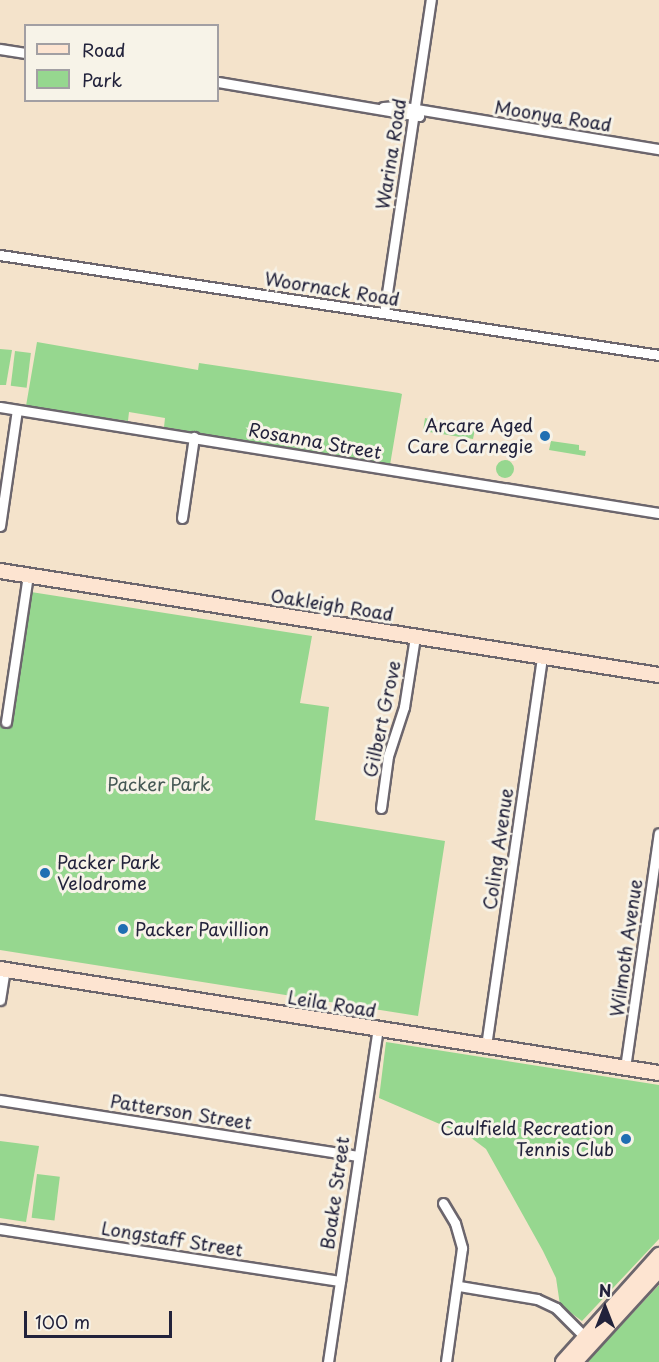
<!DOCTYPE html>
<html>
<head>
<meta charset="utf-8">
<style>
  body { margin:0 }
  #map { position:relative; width:659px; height:1362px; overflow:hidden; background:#f4e3cb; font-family:"Playpen Sans",sans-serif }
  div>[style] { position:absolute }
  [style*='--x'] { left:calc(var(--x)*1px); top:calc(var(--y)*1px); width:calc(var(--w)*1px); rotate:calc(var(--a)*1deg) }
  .green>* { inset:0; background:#96d78f; transform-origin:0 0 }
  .round { border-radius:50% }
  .roads { filter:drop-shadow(2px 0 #6c666d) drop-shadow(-2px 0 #6c666d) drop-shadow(0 2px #6c666d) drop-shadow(0 -2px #6c666d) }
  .street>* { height:9px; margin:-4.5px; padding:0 4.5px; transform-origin:4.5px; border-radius:4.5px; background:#fff }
  .secondary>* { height:14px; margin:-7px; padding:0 7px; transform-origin:7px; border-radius:7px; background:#fde4d1 }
  .dots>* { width:16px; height:16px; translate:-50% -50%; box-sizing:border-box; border:3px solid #f7f3e8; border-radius:50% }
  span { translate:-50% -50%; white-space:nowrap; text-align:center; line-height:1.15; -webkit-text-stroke:6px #f7f3e8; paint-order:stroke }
  .street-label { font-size:18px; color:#22223b }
  .poi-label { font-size:18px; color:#22223b }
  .right { translate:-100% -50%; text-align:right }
  .left { translate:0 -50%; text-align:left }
  .park-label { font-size:18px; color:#455854 }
  .legend { position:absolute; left:24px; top:24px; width:195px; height:78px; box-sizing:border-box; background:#f7f3e8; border:2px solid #a29fa3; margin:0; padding:8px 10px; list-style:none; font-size:18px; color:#22223b }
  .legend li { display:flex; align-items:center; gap:12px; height:30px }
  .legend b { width:30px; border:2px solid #a29fa3 }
  .north { position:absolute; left:575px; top:1278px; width:60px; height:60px; -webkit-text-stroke:4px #f7f3e8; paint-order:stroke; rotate:0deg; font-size:16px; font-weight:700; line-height:24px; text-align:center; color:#22223b }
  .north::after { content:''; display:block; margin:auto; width:21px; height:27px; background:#22223b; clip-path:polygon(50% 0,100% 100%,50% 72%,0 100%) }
  .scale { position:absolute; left:24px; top:1311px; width:148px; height:27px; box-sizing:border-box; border:3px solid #22223b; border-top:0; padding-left:8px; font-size:18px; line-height:21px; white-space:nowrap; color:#22223b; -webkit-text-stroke:4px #f7f3e8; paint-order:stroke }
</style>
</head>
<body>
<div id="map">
  <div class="green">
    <div style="clip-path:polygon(37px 342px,198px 370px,199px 363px,399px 393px,402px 394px,390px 465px,164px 427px,165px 418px,129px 412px,128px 421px,26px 406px)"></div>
    <div style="clip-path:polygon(0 349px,12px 350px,6px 385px,0 385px)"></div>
    <div style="left:15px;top:351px;width:16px;height:35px;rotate:7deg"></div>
    <div style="clip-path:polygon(425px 418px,475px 429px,473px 439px,423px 431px)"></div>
    <div style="clip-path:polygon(551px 441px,579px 445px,579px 450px,586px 451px,585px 456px,549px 450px)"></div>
    <div class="round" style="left:496px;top:460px;width:18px;height:18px"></div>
    <div style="clip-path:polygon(31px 592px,312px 636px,300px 703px,329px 707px,315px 820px,445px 841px,418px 1016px,0 950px,0 721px,12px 723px)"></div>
    <div style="clip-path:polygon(386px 1042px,659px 1085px,659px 1239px,582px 1321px,560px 1305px,556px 1278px,543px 1251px,486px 1149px,470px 1137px,379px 1098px)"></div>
    <div style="clip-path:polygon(0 1141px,39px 1146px,26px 1222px,0 1218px)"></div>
    <div style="left:37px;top:1174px;width:23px;height:44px;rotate:7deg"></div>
    <div style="clip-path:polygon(659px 1285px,659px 1362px,588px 1362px,601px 1347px)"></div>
  </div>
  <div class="roads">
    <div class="street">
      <div style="--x:0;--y:49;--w:26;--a:9"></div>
      <div style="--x:218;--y:82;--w:204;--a:9.6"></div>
      <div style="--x:383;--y:107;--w:15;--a:-4"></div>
      <div style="--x:398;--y:106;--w:265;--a:9.4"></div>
      <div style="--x:0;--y:255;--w:667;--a:8.63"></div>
      <div style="--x:384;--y:313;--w:317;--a:-81.5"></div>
      <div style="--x:0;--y:407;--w:667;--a:9.14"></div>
      <div style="--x:182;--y:518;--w:82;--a:-81.6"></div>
      <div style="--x:0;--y:526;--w:117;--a:-81.7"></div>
      <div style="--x:6;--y:722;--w:149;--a:-81.5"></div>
      <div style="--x:381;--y:808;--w:52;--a:-82.3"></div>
      <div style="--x:388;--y:756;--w:52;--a:-71.9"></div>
      <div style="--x:404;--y:707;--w:71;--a:-81.1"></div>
      <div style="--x:0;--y:1000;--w:30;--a:-81"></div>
      <div style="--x:486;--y:1046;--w:393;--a:-81.8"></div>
      <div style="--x:625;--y:1068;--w:237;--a:-81.8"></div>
      <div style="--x:0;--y:1100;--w:361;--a:8.9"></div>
      <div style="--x:443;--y:1203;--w:23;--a:59"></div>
      <div style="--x:455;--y:1223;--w:26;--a:74"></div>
      <div style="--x:462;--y:1248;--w:115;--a:98"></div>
      <div style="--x:0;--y:1229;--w:344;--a:8.7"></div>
      <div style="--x:459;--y:1286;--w:79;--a:9.5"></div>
      <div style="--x:537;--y:1299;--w:21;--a:25"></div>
      <div style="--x:556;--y:1308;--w:47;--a:45"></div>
      <div style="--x:328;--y:1362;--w:337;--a:-81.5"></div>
    </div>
    <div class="secondary">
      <div style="--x:0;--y:571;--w:667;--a:8.97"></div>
      <div style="--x:0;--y:969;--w:667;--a:8.97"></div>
      <div style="--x:563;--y:1362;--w:144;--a:-48.1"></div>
      <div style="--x:575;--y:1362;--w:125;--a:-47.6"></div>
    </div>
  </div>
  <div class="dots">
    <div style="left:545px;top:436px;background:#1f6fb2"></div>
    <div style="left:45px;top:873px;background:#1f6fb2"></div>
    <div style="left:123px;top:929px;background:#1f6fb2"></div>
    <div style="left:626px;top:1139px;background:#1f6fb2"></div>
  </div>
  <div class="street-label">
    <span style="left:553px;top:116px;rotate:9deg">Moonya Road</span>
    <span style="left:391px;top:154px;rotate:-81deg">Warina Road</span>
    <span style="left:332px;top:289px;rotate:9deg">Woornack Road</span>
    <span style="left:315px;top:441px;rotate:10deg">Rosanna Street</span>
    <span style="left:332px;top:605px;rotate:9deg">Oakleigh Road</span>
    <span style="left:382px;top:719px;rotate:-78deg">Gilbert Grove</span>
    <span style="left:498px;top:849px;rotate:-82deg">Coling Avenue</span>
    <span style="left:626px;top:948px;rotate:-82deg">Wilmoth Avenue</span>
    <span style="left:332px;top:1004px;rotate:9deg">Leila Road</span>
    <span style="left:181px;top:1112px;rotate:9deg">Patterson Street</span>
    <span style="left:335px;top:1193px;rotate:-82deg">Boake Street</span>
    <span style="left:172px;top:1239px;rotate:9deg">Longstaff Street</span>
  </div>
  <div class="poi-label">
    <span class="right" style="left:533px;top:436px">Arcare Aged<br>Care Carnegie</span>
    <span class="left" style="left:57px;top:873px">Packer Park<br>Velodrome</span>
    <span class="left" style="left:135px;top:929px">Packer Pavillion</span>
    <span class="right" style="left:614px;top:1139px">Caulfield Recreation<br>Tennis Club</span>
  </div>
  <div class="park-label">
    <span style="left:159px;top:784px">Packer Park</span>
  </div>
  <ul class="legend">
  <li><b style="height:8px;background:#fde4d1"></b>Road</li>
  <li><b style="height:16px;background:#96d78f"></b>Park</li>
  </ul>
  <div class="north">N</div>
  <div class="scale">100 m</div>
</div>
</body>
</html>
